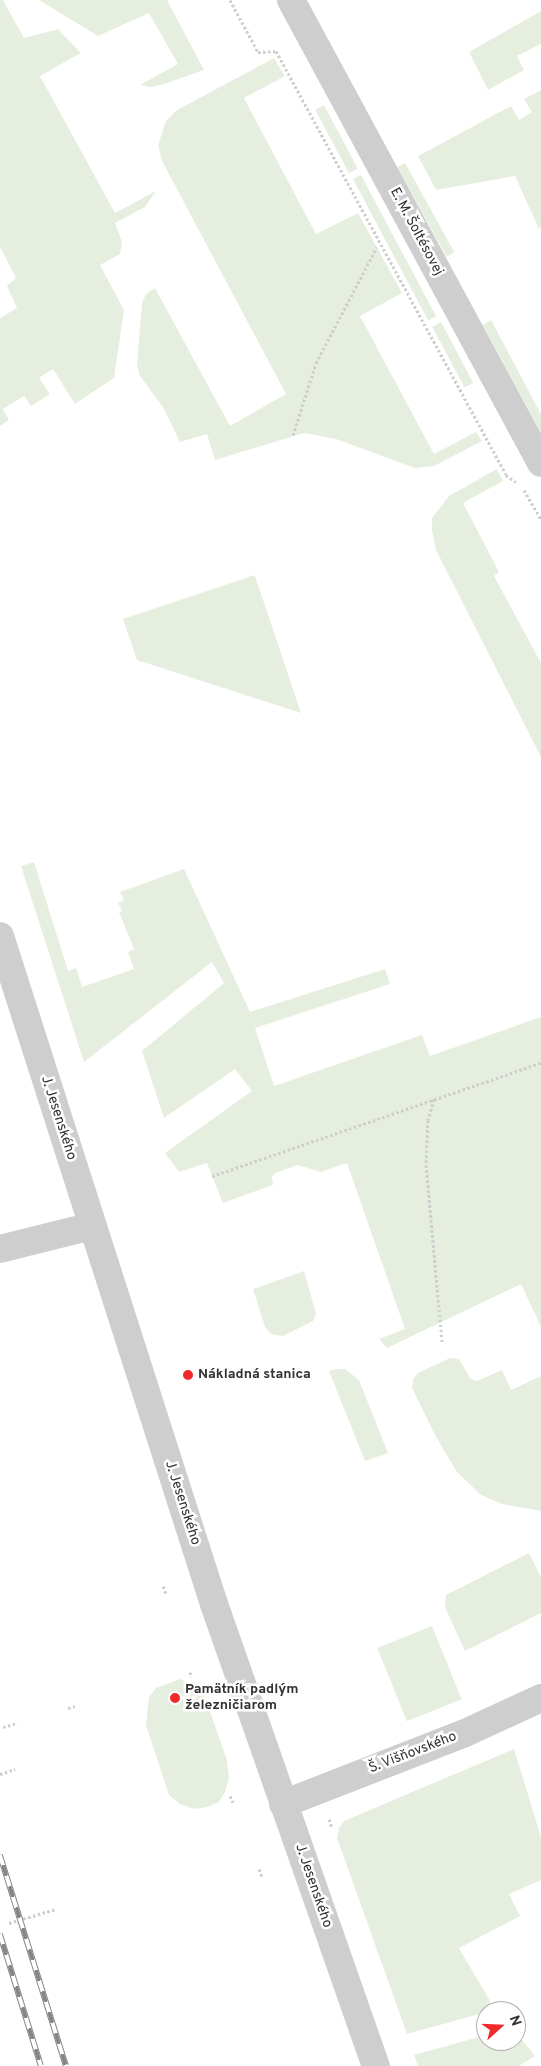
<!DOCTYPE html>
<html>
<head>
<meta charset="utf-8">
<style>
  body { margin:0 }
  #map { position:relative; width:541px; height:2066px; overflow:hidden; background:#fff; font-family:Overpass,sans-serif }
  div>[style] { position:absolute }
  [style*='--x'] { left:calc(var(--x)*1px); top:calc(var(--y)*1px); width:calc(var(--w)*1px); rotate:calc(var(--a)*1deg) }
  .green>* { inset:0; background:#e6efdf; transform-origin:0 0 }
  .path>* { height:3px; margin-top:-1.5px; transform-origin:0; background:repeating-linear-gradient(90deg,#cecece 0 2.5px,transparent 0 5px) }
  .minor>* { height:28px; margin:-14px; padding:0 14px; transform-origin:14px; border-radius:14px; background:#cecece }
  .rail>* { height:5.5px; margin-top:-2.75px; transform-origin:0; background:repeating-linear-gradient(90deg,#fff 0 11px,#868686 0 22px); box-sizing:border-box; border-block:1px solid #868686 }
  .dots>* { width:14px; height:14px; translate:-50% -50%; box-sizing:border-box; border:2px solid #fff; border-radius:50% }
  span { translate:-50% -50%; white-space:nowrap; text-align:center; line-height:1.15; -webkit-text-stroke:5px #fff; paint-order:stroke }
  .street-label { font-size:14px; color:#313131 }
  .poi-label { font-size:14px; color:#313131; font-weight:700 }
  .left { translate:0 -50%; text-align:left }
  .north { position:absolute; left:476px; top:2001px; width:50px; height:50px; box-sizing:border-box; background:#fff; border:1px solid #adadad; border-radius:50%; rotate:70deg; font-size:14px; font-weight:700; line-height:20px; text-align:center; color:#313131 }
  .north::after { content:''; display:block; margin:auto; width:18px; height:22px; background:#f2292a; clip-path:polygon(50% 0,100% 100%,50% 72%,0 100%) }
</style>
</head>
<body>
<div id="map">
  <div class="green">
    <div style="clip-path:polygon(0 0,3px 0,24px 38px,58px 29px,81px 53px,40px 76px,115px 213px,156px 191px,145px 207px,115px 223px,122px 242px,120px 254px,100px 265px,124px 310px,114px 378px,75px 404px,53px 369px,39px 378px,50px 394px,31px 406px,24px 396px,3px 409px,9px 420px,0 426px,0 318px,17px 308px,7px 286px,16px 278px,0 247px)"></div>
    <div style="clip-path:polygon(39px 0,167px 0,204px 70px,164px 84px,151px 87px,140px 85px,178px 64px,149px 13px,98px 36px)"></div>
    <div style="clip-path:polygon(541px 11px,541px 44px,517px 56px,524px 70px,488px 90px,469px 52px)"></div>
    <div style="clip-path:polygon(274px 58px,285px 76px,244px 98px,316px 234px,358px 213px,402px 293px,360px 316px,434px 454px,476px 432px,482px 441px,434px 466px,415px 468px,336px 439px,304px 433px,215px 460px,207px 434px,180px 442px,163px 407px,140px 376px,137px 364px,142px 303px,146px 294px,155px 288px,230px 426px,286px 394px,162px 161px,158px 145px,166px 121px,177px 110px)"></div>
    <div style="clip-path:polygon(541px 90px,541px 227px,539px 229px,515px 176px,436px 190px,418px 156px,511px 106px,519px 120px,532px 112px,524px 99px)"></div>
    <div style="left:324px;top:105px;width:72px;height:10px;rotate:62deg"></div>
    <div style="left:405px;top:163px;width:102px;height:9px;rotate:61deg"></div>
    <div style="left:361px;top:175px;width:160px;height:9px;rotate:62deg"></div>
    <div style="clip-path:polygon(491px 320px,541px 414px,541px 433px,483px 325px)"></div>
    <div style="left:441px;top:322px;width:69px;height:10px;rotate:62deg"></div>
    <div style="clip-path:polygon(497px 469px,503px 481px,463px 503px,499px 572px,494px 576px,541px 663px,541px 757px,436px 550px,432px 531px,432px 518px,449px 496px)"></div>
    <div style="clip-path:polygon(255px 575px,255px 576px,301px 713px,137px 660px,123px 619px)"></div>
    <div style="clip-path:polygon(34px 862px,68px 971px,76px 968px,82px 987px,134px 969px,128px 952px,134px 949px,119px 912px,122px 911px,118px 903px,124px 900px,120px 892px,184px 869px,250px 1012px,385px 969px,390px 984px,255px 1028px,274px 1086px,422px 1035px,430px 1056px,541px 1017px,541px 1327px,521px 1284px,387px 1348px,379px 1339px,405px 1329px,347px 1163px,321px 1172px,298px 1165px,275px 1173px,272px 1176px,273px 1185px,223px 1203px,207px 1163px,179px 1172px,165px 1153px,252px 1091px,235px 1069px,164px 1118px,142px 1051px,224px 983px,212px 962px,84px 1062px,21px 866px)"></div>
    <div style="clip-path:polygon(304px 1271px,316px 1314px,313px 1321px,283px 1336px,271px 1334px,265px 1327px,253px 1289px)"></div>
    <div style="clip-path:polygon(450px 1358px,459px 1359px,471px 1379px,477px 1381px,502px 1370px,511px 1390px,541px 1376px,541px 1511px,502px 1504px,481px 1495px,457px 1472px,436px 1437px,412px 1388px,413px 1379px,418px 1373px)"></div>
    <div style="clip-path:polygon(337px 1369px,345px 1369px,359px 1380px,388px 1453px,365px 1461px,329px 1371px)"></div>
    <div style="clip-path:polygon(529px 1553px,541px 1577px,541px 1613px,465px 1651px,445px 1607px,446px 1595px)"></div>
    <div style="left:432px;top:1626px;width:79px;height:59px;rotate:68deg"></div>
    <div style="clip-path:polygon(180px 1679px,193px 1684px,203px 1692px,227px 1760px,229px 1778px,225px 1792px,219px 1802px,207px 1807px,194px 1809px,180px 1804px,169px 1795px,146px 1725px,149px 1697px,156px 1688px)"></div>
    <div style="clip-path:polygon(514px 1749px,541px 1837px,541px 1880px,509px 1894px,520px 1916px,459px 1948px,490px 2001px,489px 2007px,483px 2013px,407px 2034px,337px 1838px,339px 1828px,344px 1821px)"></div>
    <div style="clip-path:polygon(516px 2032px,535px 2056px,519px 2066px,418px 2066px,414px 2055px,486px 2035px,486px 2041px,516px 2041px)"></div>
  </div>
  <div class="path">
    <div style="--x:230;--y:0;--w:59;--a:61.7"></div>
    <div style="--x:258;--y:52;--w:18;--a:-3"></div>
    <div style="--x:276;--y:51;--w:482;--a:61.5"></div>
    <div style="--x:506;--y:475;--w:12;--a:35"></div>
    <div style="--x:293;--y:435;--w:76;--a:-72.3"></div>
    <div style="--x:316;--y:363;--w:131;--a:-62.3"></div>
    <div style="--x:524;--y:490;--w:34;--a:60"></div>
    <div style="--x:434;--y:1099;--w:22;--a:106"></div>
    <div style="--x:428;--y:1120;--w:45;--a:92.5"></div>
    <div style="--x:426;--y:1165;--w:178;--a:84.8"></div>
    <div style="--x:212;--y:1176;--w:348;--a:-19"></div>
    <div style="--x:163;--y:1586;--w:9;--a:69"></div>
    <div style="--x:190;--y:1672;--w:5;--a:79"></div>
    <div style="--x:203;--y:1685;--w:4;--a:-14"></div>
    <div style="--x:68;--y:1708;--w:7;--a:-16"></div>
    <div style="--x:3;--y:1727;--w:15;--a:-16"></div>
    <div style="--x:0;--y:1774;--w:16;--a:-18"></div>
    <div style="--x:230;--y:1796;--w:7;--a:63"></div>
    <div style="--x:329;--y:1819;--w:9;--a:72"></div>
    <div style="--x:259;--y:1869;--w:9;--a:69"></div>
    <div style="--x:9;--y:1923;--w:49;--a:-16.6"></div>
  </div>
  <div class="minor">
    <div style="--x:291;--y:0;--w:526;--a:61.63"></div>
    <div style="--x:0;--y:936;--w:701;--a:72.24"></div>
    <div style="--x:214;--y:1604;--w:490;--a:70.7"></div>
    <div style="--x:0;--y:1249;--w:95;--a:-14"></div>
    <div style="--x:283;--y:1804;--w:193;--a:-21.3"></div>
    <div style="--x:463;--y:1734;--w:86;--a:-24.8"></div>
  </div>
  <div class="rail">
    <div style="--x:0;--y:1855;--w:221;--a:72.6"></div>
    <div style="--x:0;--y:1934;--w:138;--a:72.7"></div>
  </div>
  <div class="dots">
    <div style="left:188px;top:1375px;background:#f2292a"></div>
    <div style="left:175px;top:1698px;background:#f2292a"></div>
  </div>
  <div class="street-label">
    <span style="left:416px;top:232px;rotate:62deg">E. M. Šoltésovej</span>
    <span style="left:58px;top:1118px;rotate:72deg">J. Jesenského</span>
    <span style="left:182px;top:1503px;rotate:72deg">J. Jesenského</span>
    <span style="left:413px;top:1753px;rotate:-21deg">Š. Višňovského</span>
    <span style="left:313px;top:1886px;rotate:71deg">J. Jesenského</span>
  </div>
  <div class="poi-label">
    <span class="left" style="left:198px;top:1375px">Nákladná stanica</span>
    <span class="left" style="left:185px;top:1698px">Pamätník padlým<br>železničiarom</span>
  </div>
  <div class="north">N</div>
</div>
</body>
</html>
